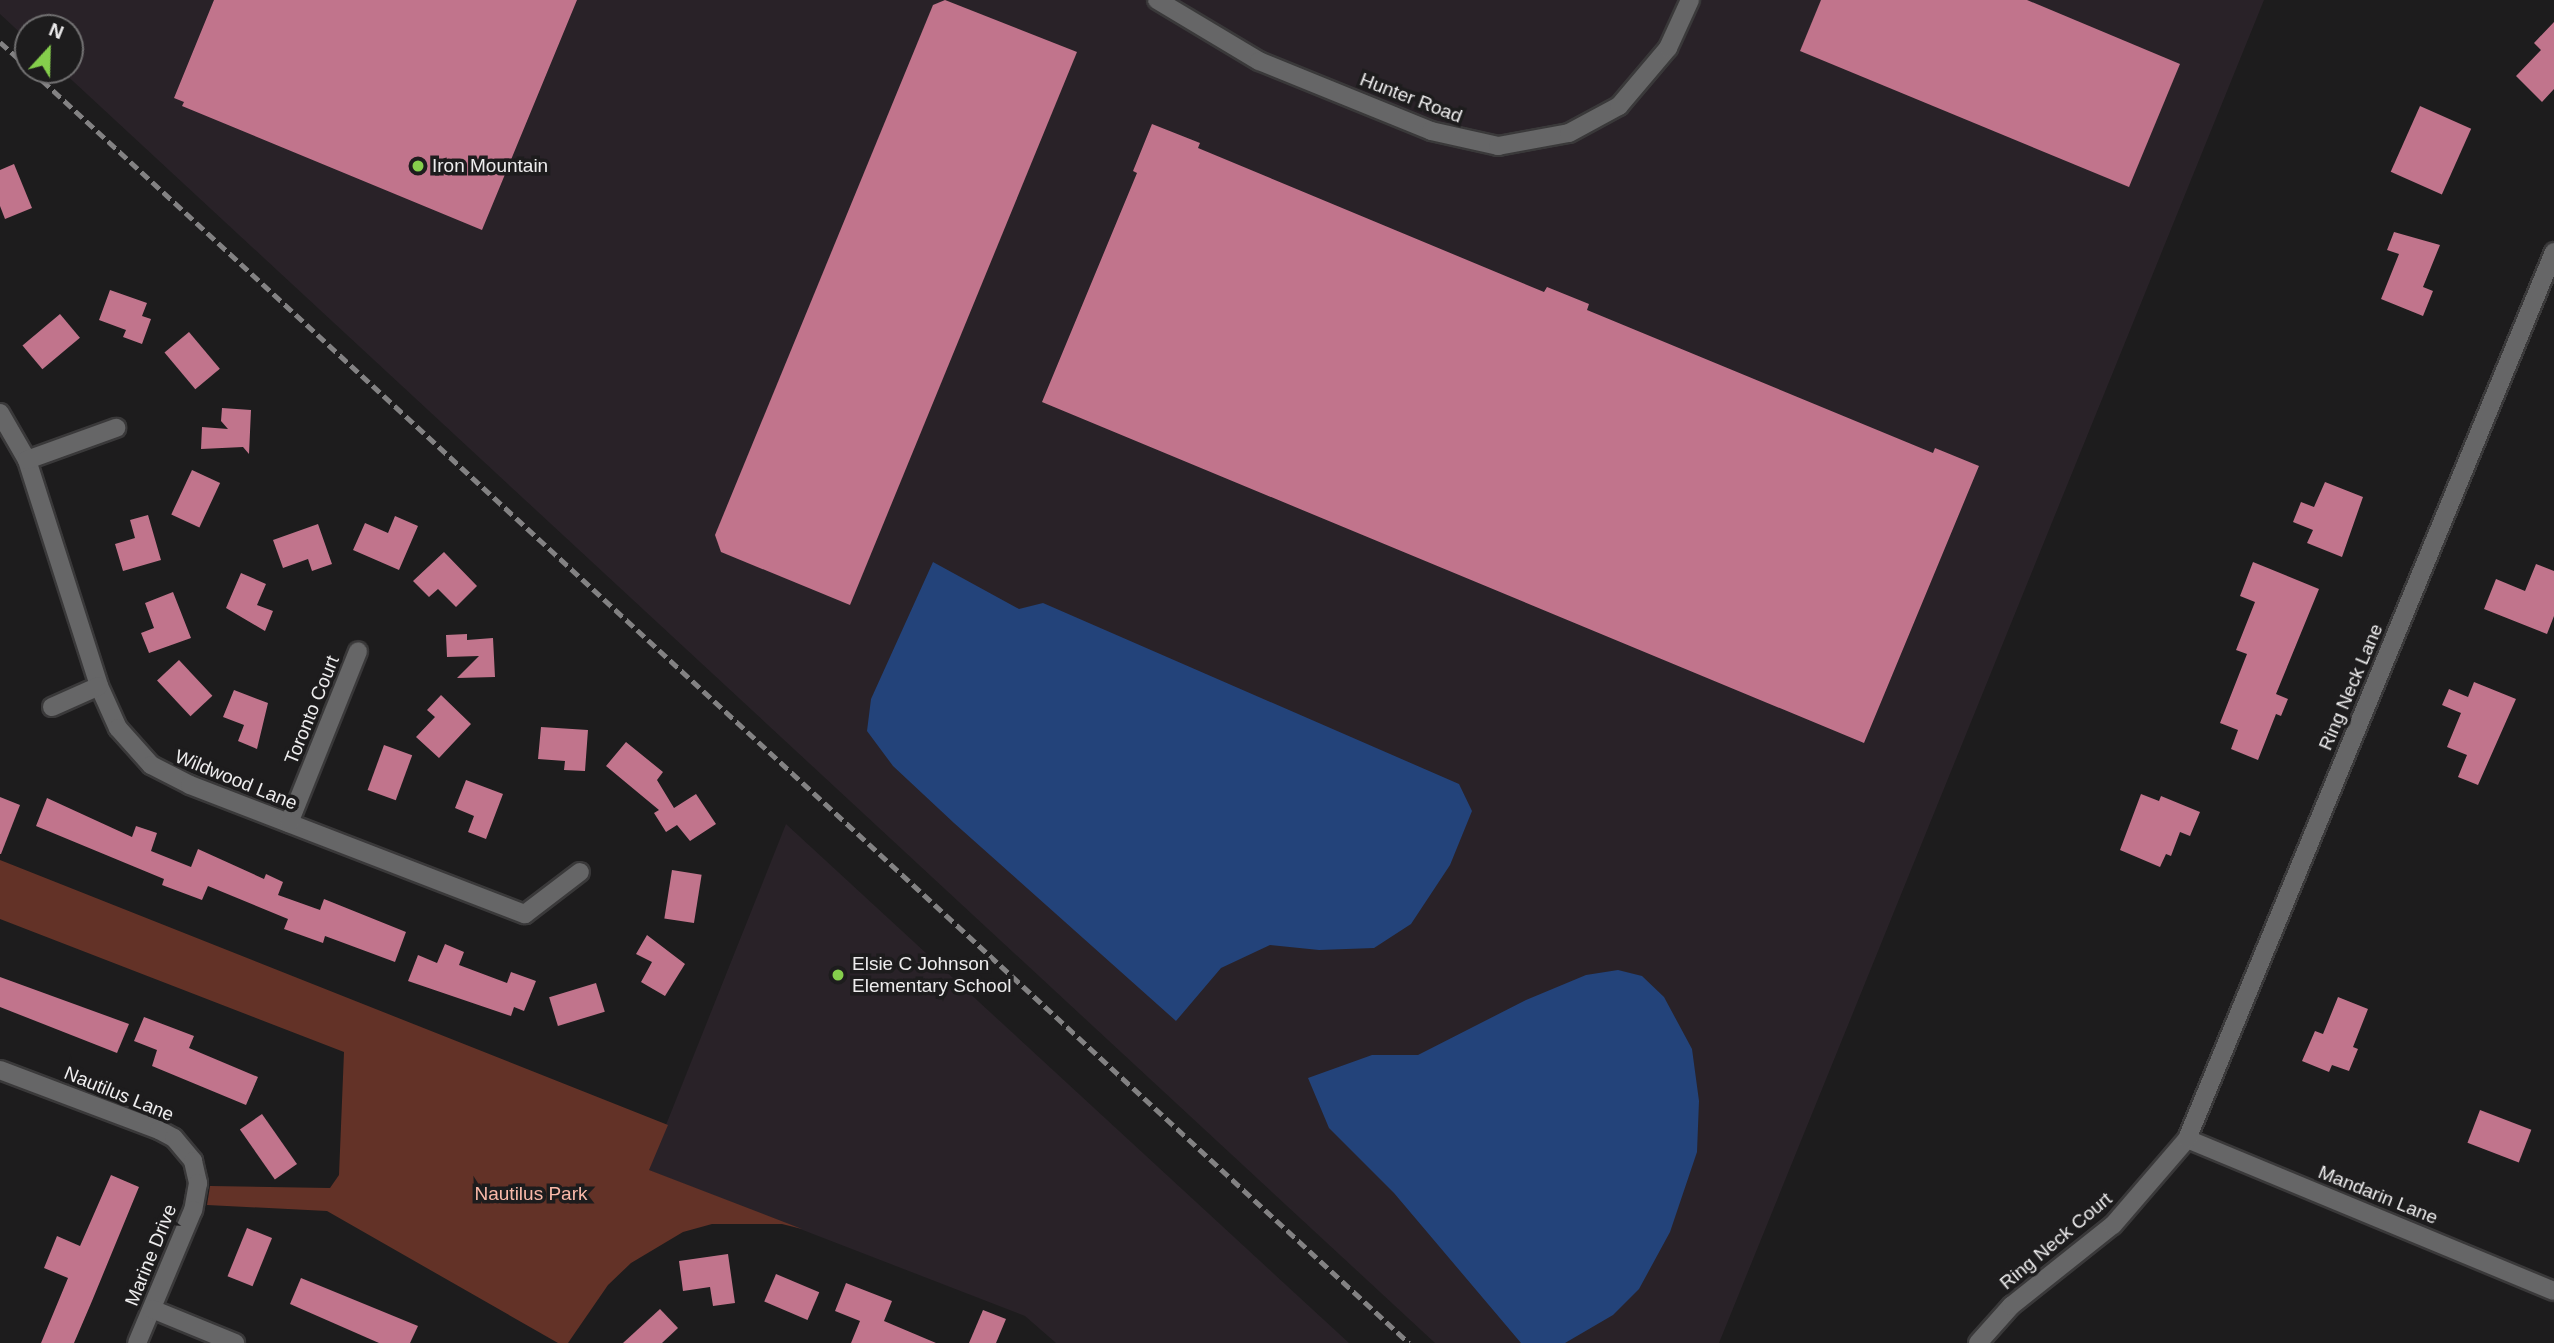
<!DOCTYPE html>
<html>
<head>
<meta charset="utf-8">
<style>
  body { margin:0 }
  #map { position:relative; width:2554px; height:1343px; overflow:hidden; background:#1d1c1d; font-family:Arial,sans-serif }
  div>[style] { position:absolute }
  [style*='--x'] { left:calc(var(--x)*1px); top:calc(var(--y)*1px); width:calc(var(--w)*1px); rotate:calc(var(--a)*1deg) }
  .built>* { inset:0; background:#292228 }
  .green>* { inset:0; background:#633227 }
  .water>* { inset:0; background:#23437a }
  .building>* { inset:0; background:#c1748c; transform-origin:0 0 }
  .roads { filter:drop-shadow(2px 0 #3a393a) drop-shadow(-2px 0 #3a393a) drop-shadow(0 2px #3a393a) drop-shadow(0 -2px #3a393a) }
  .minor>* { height:18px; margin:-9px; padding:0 9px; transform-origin:9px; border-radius:9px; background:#666667 }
  .rail>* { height:5px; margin-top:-2.5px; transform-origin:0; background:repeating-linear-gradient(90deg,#838283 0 10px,transparent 0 15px) }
  .dots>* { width:19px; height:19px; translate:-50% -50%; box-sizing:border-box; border:4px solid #1d1c1d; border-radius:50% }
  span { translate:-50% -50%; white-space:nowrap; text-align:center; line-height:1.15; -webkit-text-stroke:7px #1d1c1d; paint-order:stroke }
  .street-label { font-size:19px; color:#eeedee }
  .poi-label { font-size:19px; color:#eeedee }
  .left { translate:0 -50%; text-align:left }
  .park-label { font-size:19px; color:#fab9a9 }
  .north { position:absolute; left:14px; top:14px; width:70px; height:70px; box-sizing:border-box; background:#1d1c1d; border:2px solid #717071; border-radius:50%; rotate:22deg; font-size:19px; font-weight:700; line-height:28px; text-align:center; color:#eeedee }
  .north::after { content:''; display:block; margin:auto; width:24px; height:32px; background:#85cf4c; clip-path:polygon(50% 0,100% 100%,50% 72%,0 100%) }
</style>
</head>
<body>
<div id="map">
  <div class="built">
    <div style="clip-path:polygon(0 0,2264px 0,1719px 1343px,1435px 1343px,61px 70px,70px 70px,70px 28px,28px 28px,28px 40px,0 14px)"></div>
    <div style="clip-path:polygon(786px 824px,1349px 1343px,1056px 1343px,1025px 1316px,648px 1170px)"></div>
  </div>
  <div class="green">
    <div style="clip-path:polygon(0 860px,668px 1125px,649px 1170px,802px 1229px,782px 1224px,712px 1224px,683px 1232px,631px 1263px,608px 1285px,568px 1343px,558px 1343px,327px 1211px,207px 1205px,210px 1186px,330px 1188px,339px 1175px,344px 1052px,0 919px)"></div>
  </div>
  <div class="water">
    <div style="clip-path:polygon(933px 562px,1019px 609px,1043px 603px,1459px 784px,1472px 811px,1450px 865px,1411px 924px,1374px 948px,1319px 950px,1270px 945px,1221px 968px,1176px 1021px,954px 823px,893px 766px,867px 731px,871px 699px)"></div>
    <div style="clip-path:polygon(1618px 970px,1642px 976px,1664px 997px,1692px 1049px,1699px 1101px,1697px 1152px,1670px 1232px,1639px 1289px,1613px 1315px,1565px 1343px,1521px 1343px,1394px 1193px,1329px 1128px,1308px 1078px,1372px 1055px,1418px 1055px,1526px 1000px,1586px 975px)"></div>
  </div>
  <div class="building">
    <div style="clip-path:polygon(214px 0,577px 0,482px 230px,182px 106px,184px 102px,174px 98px)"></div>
    <div style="clip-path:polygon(945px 0,1077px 52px,850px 605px,721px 552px,715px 535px,933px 5px)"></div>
    <div style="clip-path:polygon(1821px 0,2027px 0,2180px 64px,2129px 187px,1800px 51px)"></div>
    <div style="clip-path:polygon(2554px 22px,2554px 89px,2542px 102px,2516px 76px,2541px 50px,2534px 43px)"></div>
    <div style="left:2420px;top:106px;width:56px;height:72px;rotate:24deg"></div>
    <div style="clip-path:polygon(1152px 124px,1200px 143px,1198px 148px,1544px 292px,1547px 287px,1589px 304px,1587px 310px,1933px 453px,1935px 448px,1979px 466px,1864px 743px,1042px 402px,1137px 173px,1133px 171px)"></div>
    <div style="clip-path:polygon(14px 164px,32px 208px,5px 219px,0 206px,0 170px)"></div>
    <div style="clip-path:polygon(2394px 232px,2440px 245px,2423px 287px,2433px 291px,2423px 316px,2381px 299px,2399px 254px,2387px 250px)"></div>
    <div style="clip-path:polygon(110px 290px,147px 303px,142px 316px,151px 319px,142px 344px,123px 337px,126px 330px,99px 320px)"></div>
    <div style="left:60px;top:314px;width:31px;height:49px;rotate:50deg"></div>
    <div style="left:189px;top:332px;width:48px;height:32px;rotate:50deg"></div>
    <div style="clip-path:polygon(222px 408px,251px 410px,249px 454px,243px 447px,201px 449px,202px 427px,228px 429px,221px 421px)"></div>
    <div style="left:192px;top:470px;width:31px;height:49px;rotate:25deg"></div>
    <div style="clip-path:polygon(2325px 482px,2363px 497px,2342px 557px,2307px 543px,2313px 530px,2293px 522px,2301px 502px,2314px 507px)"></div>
    <div style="clip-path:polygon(148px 515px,161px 560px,123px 571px,115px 544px,135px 538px,130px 520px)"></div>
    <div style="clip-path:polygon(395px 516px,418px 526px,399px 570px,353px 550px,365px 523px,388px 533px)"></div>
    <div style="clip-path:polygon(318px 524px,332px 564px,312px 571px,308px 559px,283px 568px,273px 540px)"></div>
    <div style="clip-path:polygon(444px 552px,477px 586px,456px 607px,438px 589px,429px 597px,413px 581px)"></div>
    <div style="clip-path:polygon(2253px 562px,2319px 589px,2276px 694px,2288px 699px,2281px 716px,2276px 714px,2258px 760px,2231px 749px,2238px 730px,2220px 723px,2247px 654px,2236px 650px,2255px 602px,2240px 596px)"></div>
    <div style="clip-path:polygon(2536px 564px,2554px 571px,2554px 616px,2547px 634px,2484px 609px,2496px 579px,2525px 591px)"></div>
    <div style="clip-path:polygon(241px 573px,266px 584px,257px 605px,273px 611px,265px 631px,226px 608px)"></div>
    <div style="clip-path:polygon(173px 592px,191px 638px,149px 653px,141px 633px,154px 628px,145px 603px)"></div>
    <div style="clip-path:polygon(467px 634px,467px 640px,493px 638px,495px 677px,457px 678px,479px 656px,447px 657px,446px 635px)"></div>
    <div style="left:179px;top:660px;width:49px;height:30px;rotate:47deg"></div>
    <div style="clip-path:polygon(2474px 682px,2516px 699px,2478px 785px,2458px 777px,2467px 755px,2447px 747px,2461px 713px,2442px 705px,2449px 689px,2468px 697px)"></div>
    <div style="clip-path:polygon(234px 690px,268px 703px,257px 749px,238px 741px,244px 725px,223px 717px)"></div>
    <div style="clip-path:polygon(441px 695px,471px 724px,439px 758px,416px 737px,435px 717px,427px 710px)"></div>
    <div style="clip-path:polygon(541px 727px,588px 730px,585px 771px,564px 770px,565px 761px,538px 759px)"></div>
    <div style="clip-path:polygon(626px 742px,663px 772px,657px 780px,674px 808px,696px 794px,716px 824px,690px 841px,677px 825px,666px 832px,654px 813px,659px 810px,606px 766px)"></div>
    <div style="left:384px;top:745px;width:30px;height:48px;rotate:20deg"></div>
    <div style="clip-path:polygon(466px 780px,503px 794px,486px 839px,468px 832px,474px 816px,455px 808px)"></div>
    <div style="clip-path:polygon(2141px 794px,2159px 801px,2161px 796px,2200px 812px,2190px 836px,2180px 832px,2171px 856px,2166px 854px,2160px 867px,2120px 850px)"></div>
    <div style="clip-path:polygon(0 797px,20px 805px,1px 854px,0 854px)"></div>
    <div style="clip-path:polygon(47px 798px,132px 837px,136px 826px,157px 833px,151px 851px,191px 867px,198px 849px,264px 879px,266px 874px,283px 882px,278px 895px,320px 910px,324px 899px,406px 932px,395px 962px,325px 936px,323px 943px,284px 929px,288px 919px,208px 886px,202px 900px,162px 885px,164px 879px,36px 826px)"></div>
    <div style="left:672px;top:870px;width:30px;height:49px;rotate:9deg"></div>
    <div style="clip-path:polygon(647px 935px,685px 964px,665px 996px,641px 982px,652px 962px,636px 954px)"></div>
    <div style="clip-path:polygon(445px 944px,464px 952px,459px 965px,507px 983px,511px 972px,536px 981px,524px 1011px,514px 1007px,511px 1016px,408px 981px,418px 955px,437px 963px)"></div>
    <div style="clip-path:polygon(0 977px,129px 1024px,117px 1053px,0 1007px)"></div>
    <div style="left:596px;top:983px;width:30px;height:49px;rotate:73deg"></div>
    <div style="clip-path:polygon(2338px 997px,2368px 1009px,2353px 1047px,2358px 1049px,2349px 1071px,2332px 1065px,2329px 1072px,2302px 1061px,2315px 1031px,2323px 1034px)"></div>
    <div style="clip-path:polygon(144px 1017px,194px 1036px,189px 1048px,258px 1077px,246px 1105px,152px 1066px,157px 1050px,134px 1041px)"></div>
    <div style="left:2480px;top:1110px;width:55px;height:35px;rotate:21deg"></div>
    <div style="left:262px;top:1114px;width:61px;height:27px;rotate:55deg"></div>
    <div style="clip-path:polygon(111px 1175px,139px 1187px,92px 1301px,74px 1343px,41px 1343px,68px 1278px,44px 1268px,57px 1236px,80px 1246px)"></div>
    <div style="left:247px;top:1228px;width:27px;height:52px;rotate:22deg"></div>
    <div style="clip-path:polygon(728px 1254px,735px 1303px,713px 1306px,710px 1287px,683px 1291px,679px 1261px)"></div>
    <div style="left:776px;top:1274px;width:47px;height:30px;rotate:23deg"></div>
    <div style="clip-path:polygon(301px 1278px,418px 1326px,410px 1343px,379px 1343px,290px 1304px)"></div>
    <div style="clip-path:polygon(846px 1283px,892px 1301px,884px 1321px,936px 1343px,851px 1343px,860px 1321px,835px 1311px)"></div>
    <div style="clip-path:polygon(660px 1309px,678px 1328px,662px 1343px,623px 1343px)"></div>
    <div style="clip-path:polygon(983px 1310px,1006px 1319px,996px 1343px,969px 1343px)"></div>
  </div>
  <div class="roads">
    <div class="minor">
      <div style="--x:1157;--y:0;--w:119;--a:30.9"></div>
      <div style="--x:1259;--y:61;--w:186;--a:22.1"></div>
      <div style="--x:1431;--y:131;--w:69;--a:12.6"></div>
      <div style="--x:1498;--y:146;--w:72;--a:-10.4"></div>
      <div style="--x:1569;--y:133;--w:57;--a:-28.4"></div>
      <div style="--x:1619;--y:106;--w:76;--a:-49.8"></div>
      <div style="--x:1668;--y:48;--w:53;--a:-65.4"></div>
      <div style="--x:0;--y:413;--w:54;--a:60.1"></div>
      <div style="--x:27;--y:460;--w:237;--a:72.3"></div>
      <div style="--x:99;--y:686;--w:46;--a:65.7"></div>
      <div style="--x:118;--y:728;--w:50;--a:48.3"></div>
      <div style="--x:151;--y:765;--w:44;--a:27.1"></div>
      <div style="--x:190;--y:785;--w:359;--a:21.1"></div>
      <div style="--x:525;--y:914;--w:69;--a:-37.4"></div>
      <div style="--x:27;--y:460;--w:95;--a:-19.8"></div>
      <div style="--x:52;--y:707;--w:51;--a:-24.1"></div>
      <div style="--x:289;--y:823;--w:185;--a:-68.1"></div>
      <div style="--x:0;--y:1070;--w:170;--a:20.7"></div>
      <div style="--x:159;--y:1130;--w:17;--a:28"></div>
      <div style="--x:174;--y:1138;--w:30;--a:50"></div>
      <div style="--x:193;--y:1161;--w:23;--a:77"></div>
      <div style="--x:198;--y:1183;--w:27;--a:100"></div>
      <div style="--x:193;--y:1210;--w:144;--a:112.8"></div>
      <div style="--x:2187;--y:1139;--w:397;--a:22.5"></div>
      <div style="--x:152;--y:1309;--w:90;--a:22.3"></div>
      <div style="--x:1978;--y:1343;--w:50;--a:-48.3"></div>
      <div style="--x:2011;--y:1306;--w:130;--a:-38.5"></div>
      <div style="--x:2113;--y:1225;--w:113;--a:-49.3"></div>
      <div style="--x:2187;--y:1139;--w:960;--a:-67.52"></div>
    </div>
  </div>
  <div class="rail">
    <div style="--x:0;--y:42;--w:38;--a:42"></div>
    <div style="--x:31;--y:70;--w:1876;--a:42.73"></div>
  </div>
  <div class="dots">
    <div style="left:418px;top:166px;background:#85cf4c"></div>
    <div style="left:838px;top:975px;background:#85cf4c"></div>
  </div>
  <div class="street-label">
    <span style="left:1411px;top:98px;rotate:21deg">Hunter Road</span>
    <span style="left:2351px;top:687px;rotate:-67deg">Ring Neck Lane</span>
    <span style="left:312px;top:710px;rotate:-68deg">Toronto Court</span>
    <span style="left:236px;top:780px;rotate:22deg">Wildwood Lane</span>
    <span style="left:119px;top:1094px;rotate:22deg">Nautilus Lane</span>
    <span style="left:2378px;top:1195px;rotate:22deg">Mandarin Lane</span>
    <span style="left:2056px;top:1241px;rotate:-40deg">Ring Neck Court</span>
    <span style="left:151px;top:1255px;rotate:-68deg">Marine Drive</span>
  </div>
  <div class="poi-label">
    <span class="left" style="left:432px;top:166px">Iron Mountain</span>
    <span class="left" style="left:852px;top:975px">Elsie C Johnson<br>Elementary School</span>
  </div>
  <div class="park-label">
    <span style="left:531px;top:1194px">Nautilus Park</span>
  </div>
  <div class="north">N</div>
</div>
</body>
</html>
